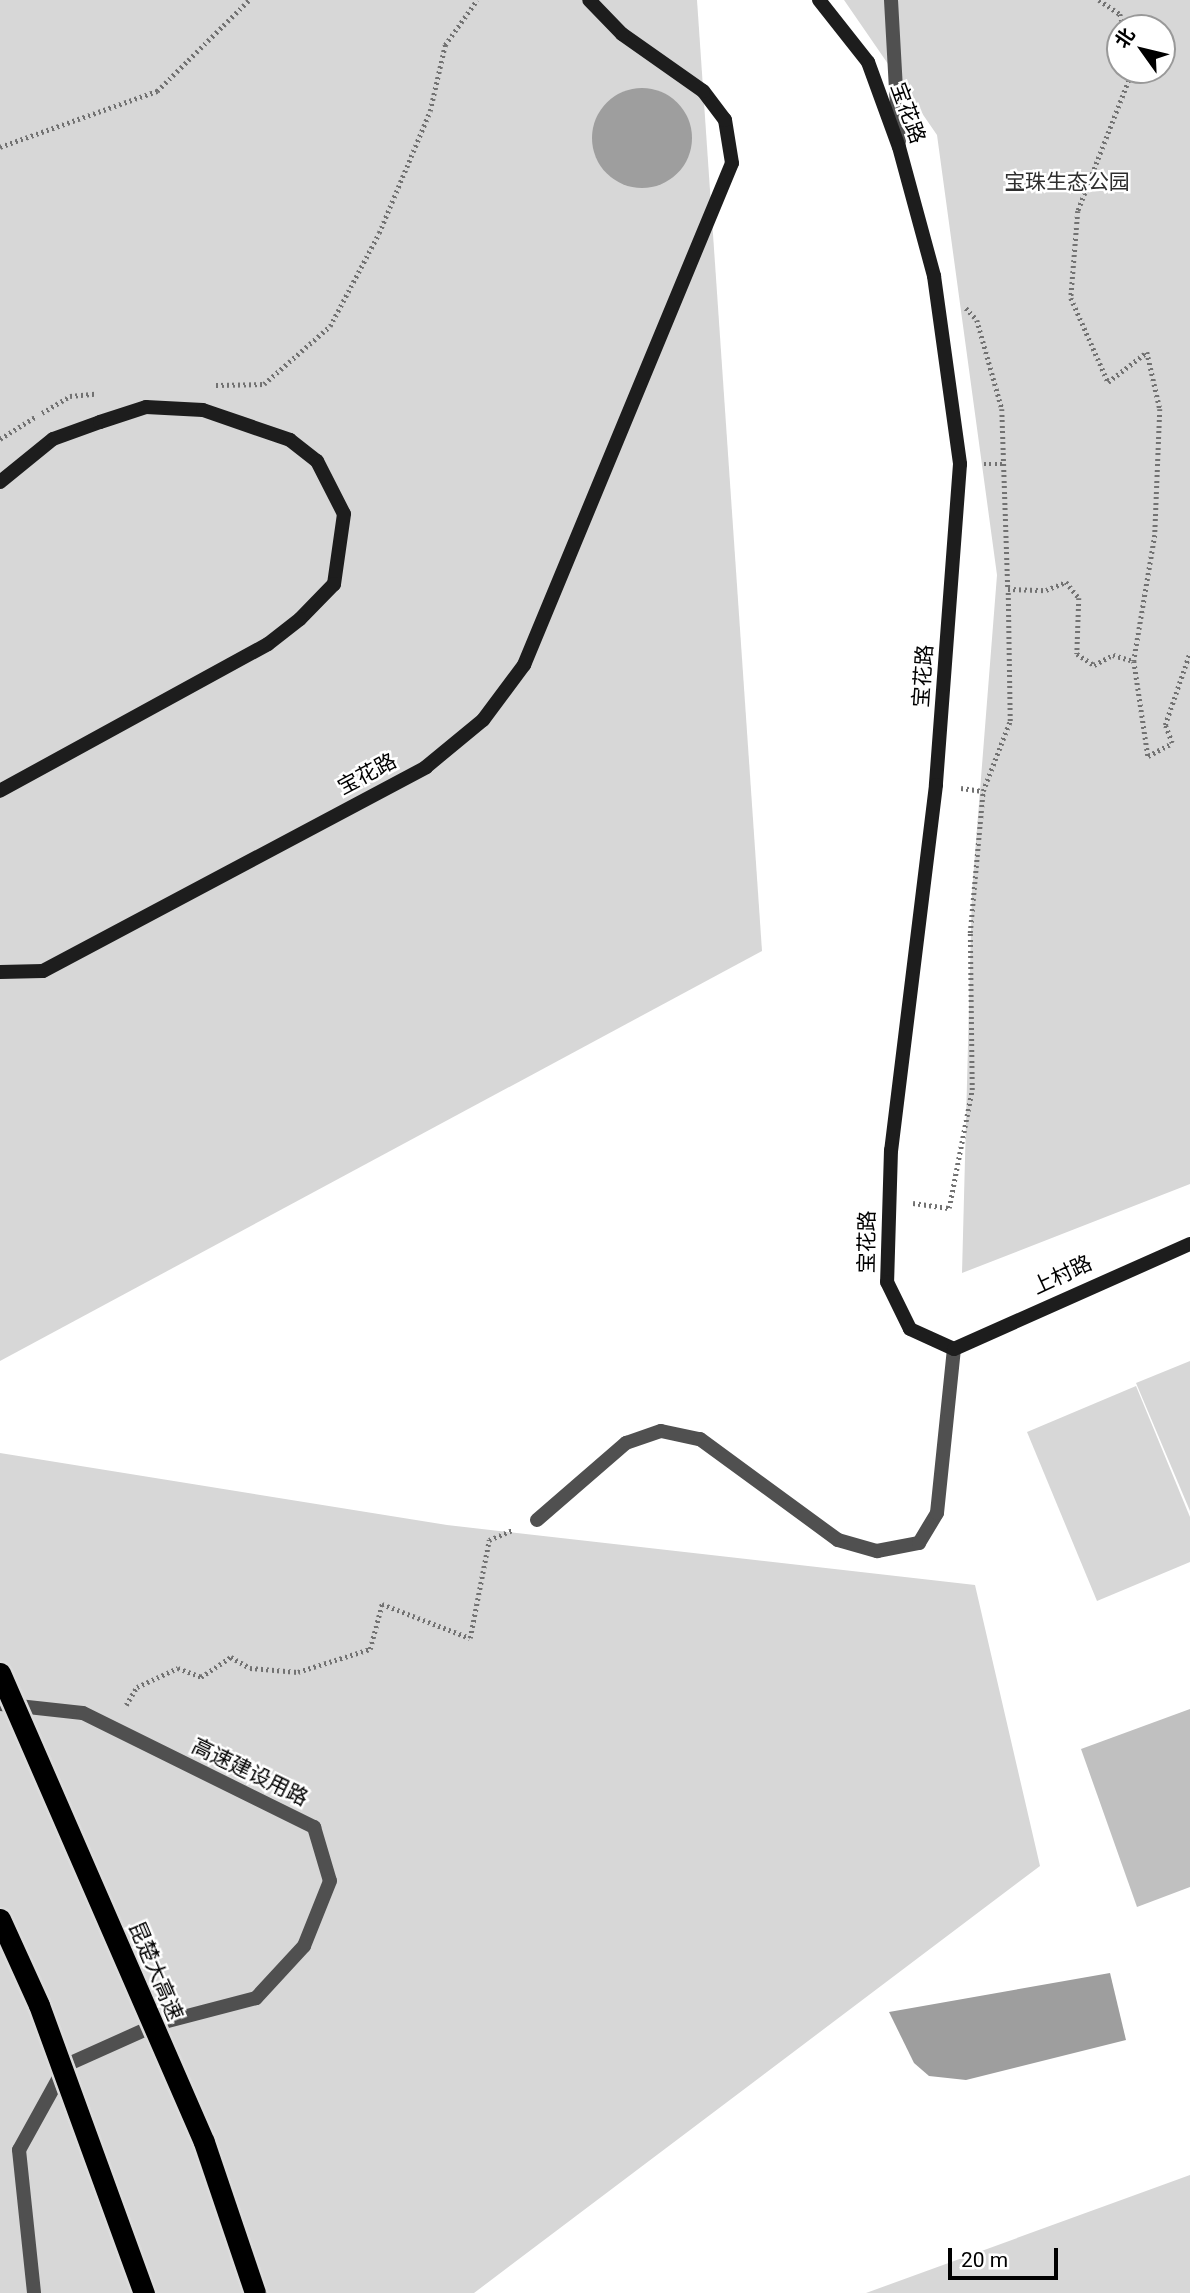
<!DOCTYPE html>
<html>
<head>
<meta charset="utf-8">
<style>
  body { margin:0 }
  #map { position:relative; width:1190px; height:2293px; overflow:hidden; background:#fff; font-family:Roboto,"Noto Sans SC",sans-serif }
  div>[style] { position:absolute }
  [style*='--x'] { left:calc(var(--x)*1px); top:calc(var(--y)*1px); width:calc(var(--w)*1px); rotate:calc(var(--a)*1deg) }
  .green>* { inset:0; background:#d7d7d7 }
  .water>* { inset:0; background:#9e9e9e }
  .round { border-radius:50% }
  .building>* { inset:0; background:#c0c0c0 }
  .path>* { height:4.5px; margin-top:-2.25px; transform-origin:0; background:repeating-linear-gradient(90deg,#727272 0 2px,transparent 0 5.5px) }
  .lane>* { height:14px; margin:-7px; padding:0 7px; transform-origin:7px; border-radius:7px; background:#505050 }
  .street>* { height:14px; margin:-7px; padding:0 7px; transform-origin:7px; border-radius:7px; background:#505050 }
  .secondary>* { height:14px; margin:-7px; padding:0 7px; transform-origin:7px; border-radius:7px; background:#1d1d1d }
  .bridges { filter:drop-shadow(2px 0 #dbdbdb) drop-shadow(-2px 0 #dbdbdb) drop-shadow(0 2px #dbdbdb) drop-shadow(0 -2px #dbdbdb) }
  .highway-bridge>* { height:21px; margin:-10.5px; padding:0 10.5px; transform-origin:10.5px; border-radius:10.5px; background:#000 }
  span { translate:-50% -50%; white-space:nowrap; text-align:center; line-height:1.15; -webkit-text-stroke:5px #fff; paint-order:stroke }
  .street-label { font-size:21px; color:#000 }
  .park-label { font-size:21px; color:#2e2e2e }
  .north { position:absolute; left:1106px; top:14px; width:70px; height:70px; box-sizing:border-box; background:#fff; border:2px solid #999; border-radius:50%; rotate:304deg; font-size:19px; font-weight:700; line-height:28px; text-align:center; color:#000 }
  .north::after { content:''; display:block; margin:auto; width:24px; height:32px; background:#000; clip-path:polygon(50% 0,100% 100%,50% 72%,0 100%) }
  .scale { position:absolute; left:948px; top:2248px; width:110px; height:32px; box-sizing:border-box; border:4px solid #000; border-top:0; padding-left:9px; font-size:21px; line-height:24px; white-space:nowrap; color:#000; -webkit-text-stroke:5px #fff; paint-order:stroke }
</style>
</head>
<body>
<div id="map">
  <div class="green">
    <div style="clip-path:polygon(0 0,697px 0,762px 951px,0 1361px)"></div>
    <div style="clip-path:polygon(evenodd,844px 0,1190px 0,1190px 1184px,962px 1273px,972px 892px,997px 575px,937px 135px,844px 0,1120px 28px,1162px 28px,1162px 70px,1120px 70px,1120px 28px)"></div>
    <div style="clip-path:polygon(1190px 1361px,1190px 1511px,1136px 1383px)"></div>
    <div style="clip-path:polygon(1136px 1386px,1190px 1517px,1190px 1562px,1097px 1601px,1027px 1432px)"></div>
    <div style="clip-path:polygon(0 1453px,447px 1525px,975px 1585px,1040px 1866px,474px 2293px,0 2293px)"></div>
    <div style="clip-path:polygon(1190px 2175px,1190px 2293px,866px 2293px)"></div>
  </div>
  <div class="water">
    <div class="round" style="left:592px;top:88px;width:100px;height:100px"></div>
    <div style="clip-path:polygon(1110px 1973px,1126px 2040px,966px 2080px,929px 2076px,914px 2063px,889px 2012px)"></div>
  </div>
  <div class="building">
    <div style="clip-path:polygon(1190px 1709px,1190px 1887px,1137px 1907px,1081px 1749px)"></div>
  </div>
  <div class="path">
    <div style="--x:1099;--y:0;--w:25;--a:34"></div>
    <div style="--x:1120;--y:14;--w:15;--a:74"></div>
    <div style="--x:1133;--y:70;--w:151;--a:111.3"></div>
    <div style="--x:1078;--y:211;--w:87;--a:94.6"></div>
    <div style="--x:1071;--y:298;--w:92;--a:66.2"></div>
    <div style="--x:1108;--y:382;--w:49;--a:-37.6"></div>
    <div style="--x:1147;--y:352;--w:58;--a:77.2"></div>
    <div style="--x:1160;--y:409;--w:126;--a:92.3"></div>
    <div style="--x:1155;--y:535;--w:128;--a:99.5"></div>
    <div style="--x:1134;--y:661;--w:96;--a:81.6"></div>
    <div style="--x:1148;--y:756;--w:27;--a:-28"></div>
    <div style="--x:1172;--y:743;--w:19;--a:-111"></div>
    <div style="--x:1165;--y:725;--w:77;--a:-71.1"></div>
    <div style="--x:0;--y:147;--w:167;--a:-19.6"></div>
    <div style="--x:157;--y:91;--w:129;--a:-44.7"></div>
    <div style="--x:966;--y:308;--w:16;--a:47"></div>
    <div style="--x:977;--y:320;--w:92;--a:74.3"></div>
    <div style="--x:1002;--y:409;--w:180;--a:88.1"></div>
    <div style="--x:1008;--y:589;--w:38;--a:2"></div>
    <div style="--x:1046;--y:590;--w:22;--a:-22"></div>
    <div style="--x:1066;--y:582;--w:21;--a:51"></div>
    <div style="--x:1079;--y:598;--w:56;--a:92"></div>
    <div style="--x:1077;--y:654;--w:20;--a:33"></div>
    <div style="--x:1094;--y:665;--w:21;--a:-28"></div>
    <div style="--x:1113;--y:655;--w:22;--a:16"></div>
    <div style="--x:216;--y:385;--w:48;--a:-1.2"></div>
    <div style="--x:264;--y:384;--w:88;--a:-41.3"></div>
    <div style="--x:330;--y:326;--w:105;--a:-62.2"></div>
    <div style="--x:379;--y:233;--w:132;--a:-67.3"></div>
    <div style="--x:430;--y:111;--w:68;--a:-77.2"></div>
    <div style="--x:445;--y:45;--w:55;--a:-54.6"></div>
    <div style="--x:42;--y:413;--w:33;--a:-31"></div>
    <div style="--x:70;--y:396;--w:25;--a:-5"></div>
    <div style="--x:0;--y:439;--w:41;--a:-32.2"></div>
    <div style="--x:984;--y:464;--w:20;--a:0"></div>
    <div style="--x:961;--y:788;--w:22;--a:8"></div>
    <div style="--x:913;--y:1203;--w:36;--a:8"></div>
    <div style="--x:949;--y:1208;--w:120;--a:-79"></div>
    <div style="--x:972;--y:1090;--w:157;--a:-90.7"></div>
    <div style="--x:970;--y:933;--w:143;--a:-84.8"></div>
    <div style="--x:983;--y:791;--w:75;--a:-68.9"></div>
    <div style="--x:1010;--y:721;--w:132;--a:-90.9"></div>
    <div style="--x:126;--y:1705;--w:21;--a:-59"></div>
    <div style="--x:137;--y:1687;--w:45;--a:-24.9"></div>
    <div style="--x:178;--y:1668;--w:25;--a:21"></div>
    <div style="--x:201;--y:1677;--w:36;--a:-34"></div>
    <div style="--x:231;--y:1657;--w:22;--a:30"></div>
    <div style="--x:250;--y:1668;--w:48;--a:4.8"></div>
    <div style="--x:298;--y:1672;--w:76;--a:-17.7"></div>
    <div style="--x:370;--y:1649;--w:47;--a:-75.1"></div>
    <div style="--x:382;--y:1604;--w:94;--a:21.1"></div>
    <div style="--x:470;--y:1638;--w:100;--a:-79"></div>
    <div style="--x:489;--y:1540;--w:26;--a:-23"></div>
  </div>
  <div class="lane">
    <div style="--x:0;--y:1704;--w:83;--a:6.2"></div>
    <div style="--x:83;--y:1713;--w:258;--a:26.3"></div>
    <div style="--x:314;--y:1827;--w:56;--a:73.5"></div>
    <div style="--x:330;--y:1881;--w:70;--a:111.8"></div>
    <div style="--x:304;--y:1946;--w:71;--a:132.7"></div>
    <div style="--x:256;--y:1998;--w:99;--a:165.4"></div>
    <div style="--x:160;--y:2023;--w:103;--a:155.9"></div>
    <div style="--x:66;--y:2065;--w:97;--a:118.9"></div>
    <div style="--x:19;--y:2150;--w:144;--a:84"></div>
  </div>
  <div class="street">
    <div style="--x:891;--y:0;--w:142;--a:86.8"></div>
    <div style="--x:537;--y:1520;--w:118;--a:-40.9"></div>
    <div style="--x:626;--y:1443;--w:37;--a:-19"></div>
    <div style="--x:661;--y:1431;--w:40;--a:12"></div>
    <div style="--x:700;--y:1439;--w:171;--a:36.2"></div>
    <div style="--x:838;--y:1540;--w:41;--a:15.8"></div>
    <div style="--x:877;--y:1551;--w:43;--a:-10.8"></div>
    <div style="--x:919;--y:1543;--w:35;--a:-59"></div>
    <div style="--x:937;--y:1513;--w:165;--a:-84.1"></div>
  </div>
  <div class="secondary">
    <div style="--x:819;--y:0;--w:79;--a:51.7"></div>
    <div style="--x:868;--y:62;--w:90;--a:70"></div>
    <div style="--x:899;--y:147;--w:134;--a:74.8"></div>
    <div style="--x:934;--y:276;--w:190;--a:82.1"></div>
    <div style="--x:960;--y:464;--w:322;--a:94.3"></div>
    <div style="--x:936;--y:785;--w:368;--a:97"></div>
    <div style="--x:891;--y:1150;--w:132;--a:91.7"></div>
    <div style="--x:887;--y:1282;--w:52;--a:63.9"></div>
    <div style="--x:910;--y:1329;--w:48;--a:24.4"></div>
    <div style="--x:954;--y:1349;--w:258;--a:-24"></div>
    <div style="--x:0;--y:482;--w:68;--a:-39.1"></div>
    <div style="--x:53;--y:439;--w:50;--a:-19.9"></div>
    <div style="--x:100;--y:422;--w:48;--a:-18.1"></div>
    <div style="--x:146;--y:407;--w:57;--a:3"></div>
    <div style="--x:203;--y:410;--w:92;--a:19"></div>
    <div style="--x:290;--y:440;--w:34;--a:38"></div>
    <div style="--x:317;--y:461;--w:59;--a:63"></div>
    <div style="--x:344;--y:514;--w:71;--a:98.1"></div>
    <div style="--x:334;--y:584;--w:49;--a:134.2"></div>
    <div style="--x:300;--y:619;--w:41;--a:142"></div>
    <div style="--x:268;--y:644;--w:306;--a:151.3"></div>
    <div style="--x:0;--y:972;--w:43;--a:-1.3"></div>
    <div style="--x:43;--y:971;--w:434;--a:-28"></div>
    <div style="--x:426;--y:767;--w:74;--a:-39.5"></div>
    <div style="--x:483;--y:720;--w:69;--a:-53.3"></div>
    <div style="--x:524;--y:665;--w:543;--a:-67.49"></div>
    <div style="--x:732;--y:163;--w:44;--a:-99.2"></div>
    <div style="--x:725;--y:120;--w:36;--a:-127"></div>
    <div style="--x:703;--y:91;--w:99;--a:-144.9"></div>
    <div style="--x:622;--y:34;--w:47;--a:-134.1"></div>
  </div>
  <div class="bridges">
    <div class="highway-bridge">
      <div style="--x:0;--y:1673;--w:511;--a:66.49"></div>
      <div style="--x:204;--y:2142;--w:159;--a:71.3"></div>
      <div style="--x:0;--y:1919;--w:94;--a:65.6"></div>
      <div style="--x:39;--y:2005;--w:307;--a:70"></div>
    </div>
  </div>
  <div class="street-label">
    <span style="left:908px;top:113px;rotate:70deg">宝花路</span>
    <span style="left:923px;top:676px;rotate:-86deg">宝花路</span>
    <span style="left:367px;top:774px;rotate:-28deg">宝花路</span>
    <span style="left:867px;top:1242px;rotate:-89deg">宝花路</span>
    <span style="left:1062px;top:1275px;rotate:-25deg">上村路</span>
    <span style="left:250px;top:1772px;rotate:26deg">高速建设用路</span>
    <span style="left:156px;top:1971px;rotate:67deg">昆楚大高速</span>
  </div>
  <div class="park-label">
    <span style="left:1067px;top:182px">宝珠生态公园</span>
  </div>
  <div class="north">北</div>
  <div class="scale">20 m</div>
</div>
</body>
</html>
